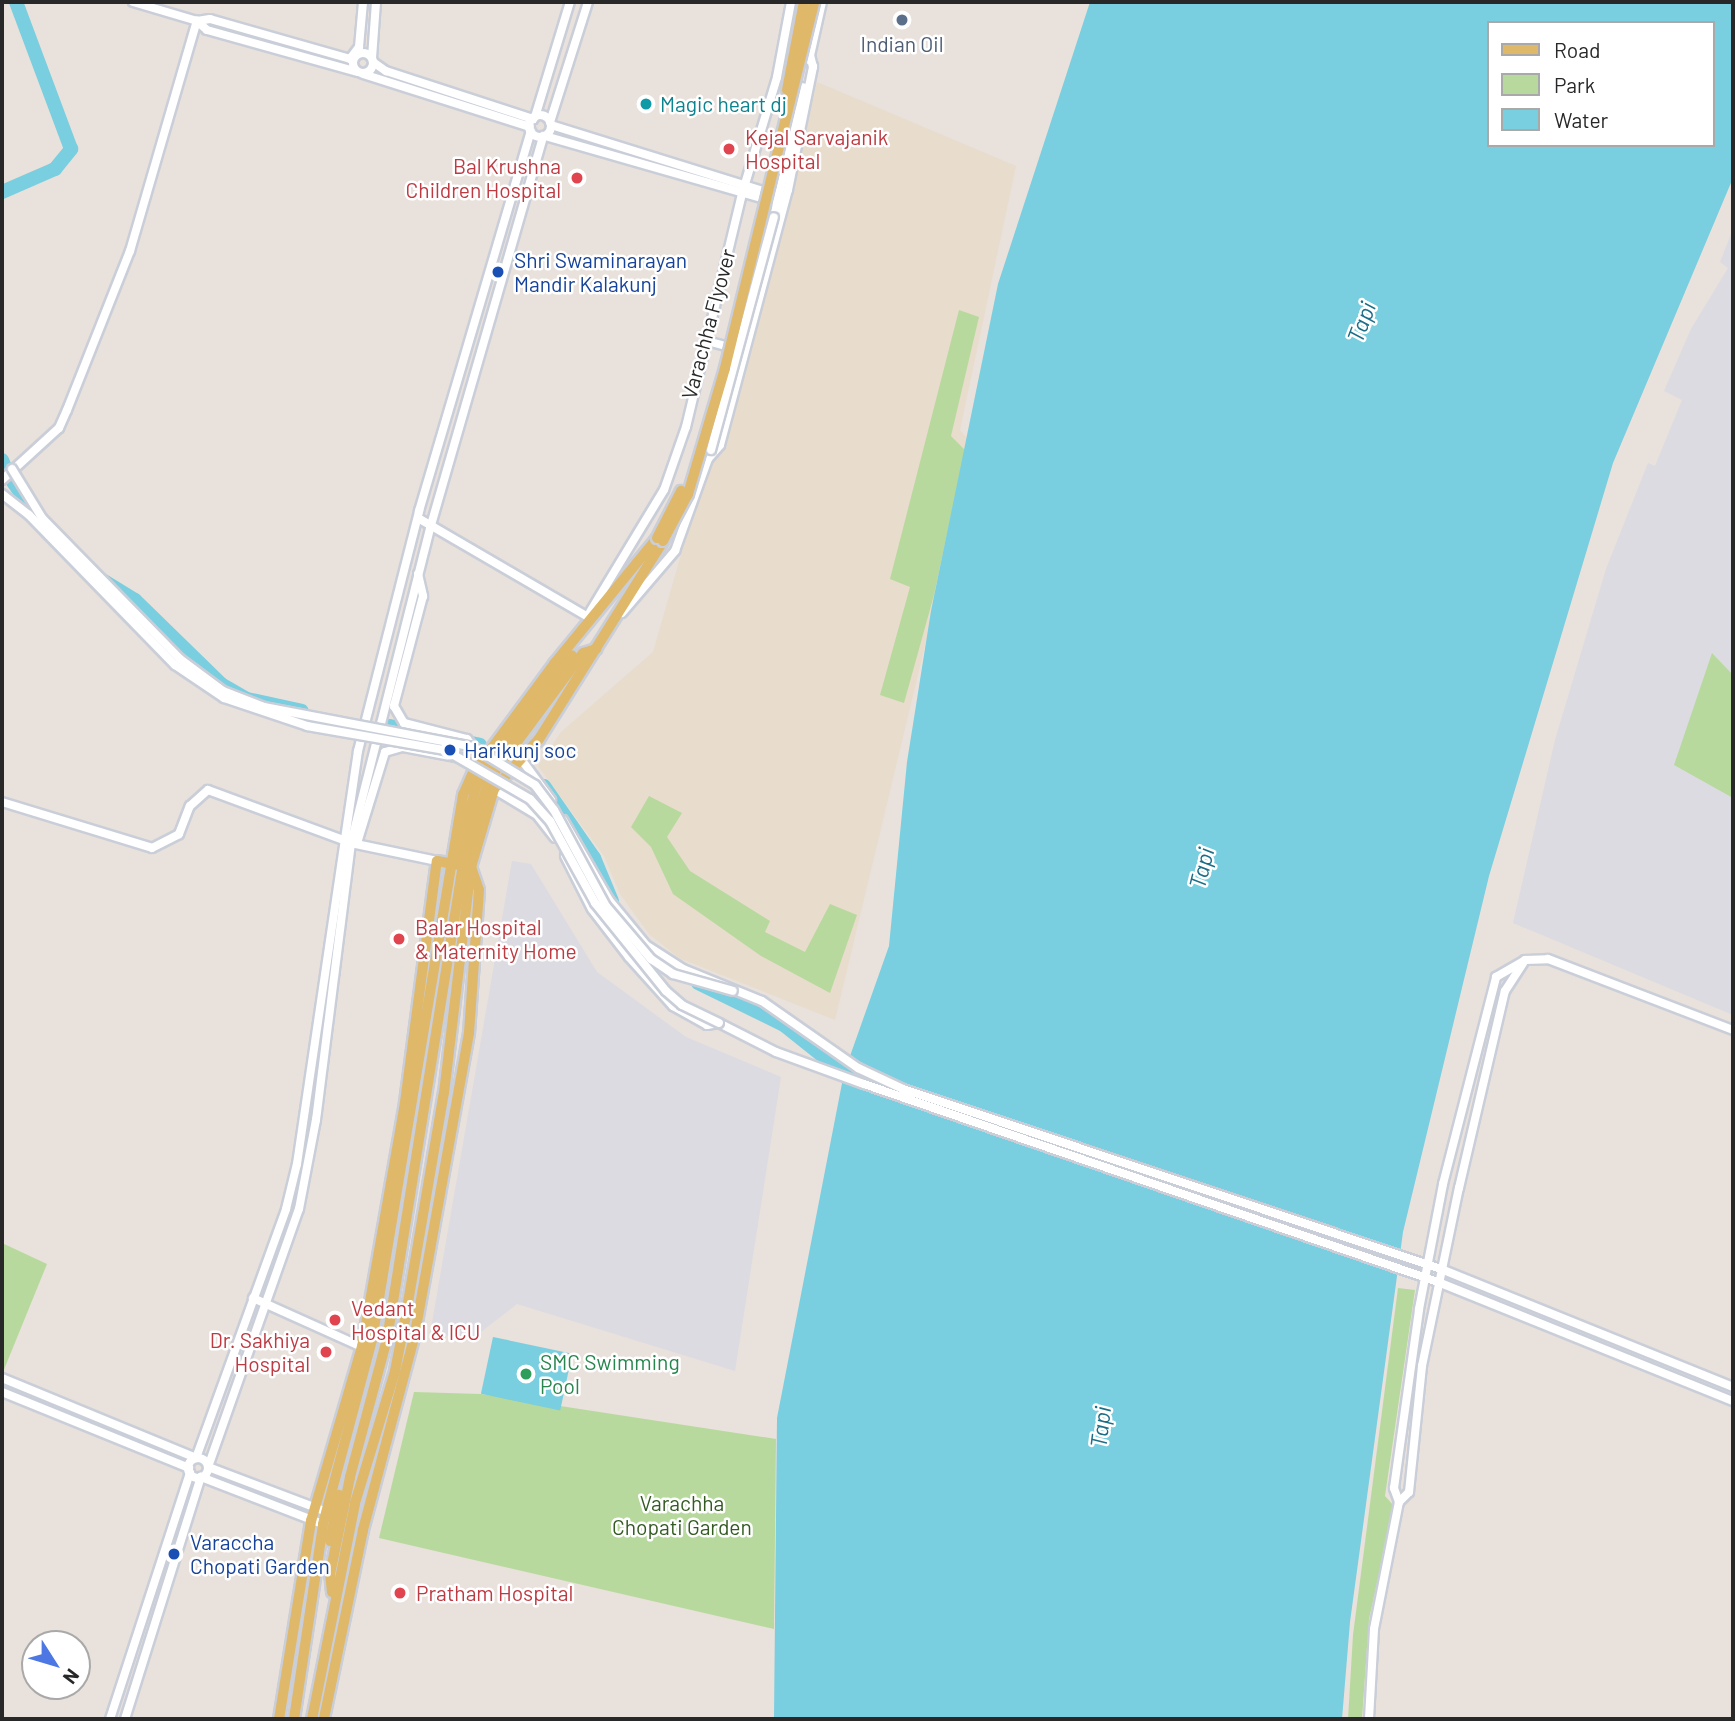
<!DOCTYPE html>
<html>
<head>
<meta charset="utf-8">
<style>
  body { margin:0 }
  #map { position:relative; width:1735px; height:1721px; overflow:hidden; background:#e9e1db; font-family:Barlow,sans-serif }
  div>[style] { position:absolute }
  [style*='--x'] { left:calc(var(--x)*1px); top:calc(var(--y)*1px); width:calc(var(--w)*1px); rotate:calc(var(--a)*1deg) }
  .industrial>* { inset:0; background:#dcdbe2 }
  .education>* { inset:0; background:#e8dccc }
  .green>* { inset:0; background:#b8d99d }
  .water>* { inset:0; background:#79cedf; transform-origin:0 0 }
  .river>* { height:14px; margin:-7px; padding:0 7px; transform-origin:7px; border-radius:7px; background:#79cedf }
  .roads { filter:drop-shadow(2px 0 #c9ced8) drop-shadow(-2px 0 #c9ced8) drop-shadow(0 2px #c9ced8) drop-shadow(0 -2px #c9ced8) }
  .tertiary>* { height:8px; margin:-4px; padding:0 4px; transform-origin:4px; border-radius:4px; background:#fff }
  .tertiary>.ring { margin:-4px; padding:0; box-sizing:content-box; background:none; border:8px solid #fff; border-radius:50% }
  .primary>* { height:10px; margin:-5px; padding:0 5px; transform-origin:5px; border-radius:5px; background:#dfb869 }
  .bridges { filter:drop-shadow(2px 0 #c9ced8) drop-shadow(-2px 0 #c9ced8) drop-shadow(0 2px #c9ced8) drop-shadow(0 -2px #c9ced8) }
  .tertiary-bridge>* { height:8px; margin:-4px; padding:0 4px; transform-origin:4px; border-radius:4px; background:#fff }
  .primary-bridge>* { height:10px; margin:-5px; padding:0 5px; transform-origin:5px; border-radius:5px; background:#dfb869 }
  .dots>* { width:19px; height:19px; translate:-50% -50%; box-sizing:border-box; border:4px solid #fff; border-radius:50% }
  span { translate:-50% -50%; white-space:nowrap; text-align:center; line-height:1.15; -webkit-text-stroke:5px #fff; paint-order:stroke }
  .service-label { font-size:21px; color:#4e5e75 }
  .culture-label { font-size:21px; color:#0d838f }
  .left { translate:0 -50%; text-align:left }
  .health-label { font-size:21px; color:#be3a42 }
  .right { translate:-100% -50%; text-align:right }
  .transit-label { font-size:21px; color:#164399 }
  .street-label { font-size:21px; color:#282828 }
  .leisure-label { font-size:21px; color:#27864d }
  .park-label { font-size:21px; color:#335b21 }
  .water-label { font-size:23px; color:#1c6d87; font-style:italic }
  .frame { position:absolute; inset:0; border:4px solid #282828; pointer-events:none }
  .legend { position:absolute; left:1487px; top:21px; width:228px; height:126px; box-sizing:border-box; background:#fff; border:2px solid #a9a9a9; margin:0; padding:9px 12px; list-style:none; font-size:21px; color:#282828 }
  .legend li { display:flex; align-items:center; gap:14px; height:35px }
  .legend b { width:35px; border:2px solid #a9a9a9 }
  .north { position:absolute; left:21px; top:1630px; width:70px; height:70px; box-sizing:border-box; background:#fff; border:2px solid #a9a9a9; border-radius:50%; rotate:127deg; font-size:19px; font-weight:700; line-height:28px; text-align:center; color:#282828 }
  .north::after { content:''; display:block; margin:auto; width:24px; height:32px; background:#4d78e4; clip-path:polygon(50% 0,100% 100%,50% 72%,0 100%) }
</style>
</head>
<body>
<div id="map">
  <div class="industrial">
    <div style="clip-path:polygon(1733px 229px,1733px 1015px,1513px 923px,1555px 740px,1606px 569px,1648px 463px,1655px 466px,1682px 400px,1664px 391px,1691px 329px,1728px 268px,1720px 262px)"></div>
    <div style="clip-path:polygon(512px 861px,531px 864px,597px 972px,686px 1037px,781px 1077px,735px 1371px,517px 1304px,473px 1338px,430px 1334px)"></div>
  </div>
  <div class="education">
    <div style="clip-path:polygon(817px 82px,1016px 166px,960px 430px,973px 446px,835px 1020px,679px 958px,649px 934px,620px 894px,604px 856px,538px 766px,561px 732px,653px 652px)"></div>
  </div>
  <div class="green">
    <div style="clip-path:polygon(959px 310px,979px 317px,951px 436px,965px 450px,934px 595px,904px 703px,880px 695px,910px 587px,890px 579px)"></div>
    <div style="clip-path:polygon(1712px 653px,1733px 675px,1733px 798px,1674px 765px)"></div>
    <div style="clip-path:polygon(649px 796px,682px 813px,667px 837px,690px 871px,770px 921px,765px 932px,805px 952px,830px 904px,857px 915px,830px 993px,761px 956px,673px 894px,651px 847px,631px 827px)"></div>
    <div style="clip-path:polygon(2px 1243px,47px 1264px,3px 1372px,2px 1371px)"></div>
    <div style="clip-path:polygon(1398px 1288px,1415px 1290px,1385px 1496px,1394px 1506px,1369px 1619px,1362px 1719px,1348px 1719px,1353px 1635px)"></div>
    <div style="clip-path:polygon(414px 1392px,481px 1394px,776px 1439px,774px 1629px,379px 1538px)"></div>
  </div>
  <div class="water">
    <div style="clip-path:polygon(evenodd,1090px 2px,1733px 2px,1733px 178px,1613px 463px,1489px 876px,1403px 1232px,1350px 1622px,1342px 1719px,774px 1719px,777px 1418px,844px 1073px,889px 946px,907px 762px,931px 611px,998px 284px,1090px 2px,1488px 23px,1712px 23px,1712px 145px,1488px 145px,1488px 23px)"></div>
    <div style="left:493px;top:1337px;width:81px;height:58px;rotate:12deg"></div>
  </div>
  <div class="river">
    <div style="--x:2;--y:192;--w:58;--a:-23.5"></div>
    <div style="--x:55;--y:169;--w:26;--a:-51"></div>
    <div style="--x:71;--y:149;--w:157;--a:-110.5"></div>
    <div style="--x:2;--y:460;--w:8;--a:67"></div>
    <div style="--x:11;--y:479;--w:55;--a:55.4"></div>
    <div style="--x:99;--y:578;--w:42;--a:31.4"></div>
    <div style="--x:135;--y:600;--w:120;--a:44.3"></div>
    <div style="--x:221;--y:684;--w:30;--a:30"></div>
    <div style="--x:247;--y:699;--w:56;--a:12.3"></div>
    <div style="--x:390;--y:726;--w:92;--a:11.9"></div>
    <div style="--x:544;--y:786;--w:88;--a:55.2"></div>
    <div style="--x:594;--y:858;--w:47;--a:67.3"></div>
    <div style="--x:698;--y:983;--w:96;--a:26"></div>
    <div style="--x:784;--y:1025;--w:77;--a:38.7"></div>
  </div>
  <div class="roads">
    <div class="tertiary">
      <div style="--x:133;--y:2;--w:67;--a:16.5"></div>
      <div style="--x:197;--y:21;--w:13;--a:42"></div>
      <div style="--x:207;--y:30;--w:156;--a:15.6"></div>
      <div style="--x:197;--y:21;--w:13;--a:-9"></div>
      <div style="--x:210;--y:19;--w:146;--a:15.9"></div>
      <div style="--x:350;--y:59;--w:15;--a:-53"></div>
      <div style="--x:359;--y:47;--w:45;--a:-84.9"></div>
      <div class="ring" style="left:353px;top:53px;width:12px;height:12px"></div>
      <div style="--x:372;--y:58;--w:56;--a:-85.9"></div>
      <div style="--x:809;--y:60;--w:59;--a:-77.4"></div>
      <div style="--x:373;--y:62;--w:16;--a:35"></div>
      <div style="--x:386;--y:71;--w:155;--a:18.1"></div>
      <div style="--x:363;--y:74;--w:175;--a:17.6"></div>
      <div class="ring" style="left:529px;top:115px;width:14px;height:14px"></div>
      <div style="--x:535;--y:117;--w:120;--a:-73.1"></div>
      <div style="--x:550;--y:122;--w:126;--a:-72.4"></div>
      <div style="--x:551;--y:125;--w:239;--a:17.3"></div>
      <div style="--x:545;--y:136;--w:242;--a:16"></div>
      <div style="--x:774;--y:217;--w:133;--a:-77.4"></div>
      <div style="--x:707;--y:341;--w:28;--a:15"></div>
      <div style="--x:708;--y:459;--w:18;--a:-49"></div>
      <div style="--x:720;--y:445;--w:264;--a:-75.1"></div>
      <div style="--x:788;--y:190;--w:126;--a:-78.5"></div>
      <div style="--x:813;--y:67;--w:12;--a:-104"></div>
      <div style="--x:2;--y:480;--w:77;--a:-42.4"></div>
      <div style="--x:59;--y:428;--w:20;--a:-66"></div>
      <div style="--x:67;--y:410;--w:171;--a:-68.4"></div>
      <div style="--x:130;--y:251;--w:240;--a:-73.8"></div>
      <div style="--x:418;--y:518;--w:197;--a:30.2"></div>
      <div style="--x:418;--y:574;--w:23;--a:77"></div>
      <div style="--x:423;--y:596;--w:114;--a:104.8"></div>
      <div style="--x:394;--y:706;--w:20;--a:60"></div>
      <div style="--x:404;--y:723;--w:65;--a:14.3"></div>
      <div style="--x:467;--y:739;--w:10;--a:53"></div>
      <div style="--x:590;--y:612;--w:143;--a:-58.8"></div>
      <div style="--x:664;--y:490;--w:67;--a:-70.8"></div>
      <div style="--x:686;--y:427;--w:240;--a:-76.5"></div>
      <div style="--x:742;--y:194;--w:122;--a:-73.3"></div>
      <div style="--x:777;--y:77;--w:76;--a:-79.4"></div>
      <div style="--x:622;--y:613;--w:82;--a:-49.5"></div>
      <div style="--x:675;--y:551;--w:101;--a:-70.3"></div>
      <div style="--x:521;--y:759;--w:51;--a:53.8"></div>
      <div style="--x:494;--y:789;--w:50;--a:31.2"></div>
      <div style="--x:537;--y:815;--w:29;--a:52"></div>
      <div style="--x:2;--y:802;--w:157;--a:17"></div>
      <div style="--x:152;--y:848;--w:30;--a:-27"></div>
      <div style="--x:179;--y:834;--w:30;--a:-69"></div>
      <div style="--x:190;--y:806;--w:24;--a:-42"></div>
      <div style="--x:208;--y:790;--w:153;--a:20.3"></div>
      <div style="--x:351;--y:843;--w:88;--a:11.8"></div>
      <div style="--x:563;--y:820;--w:92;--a:60.1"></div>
      <div style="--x:609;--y:900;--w:58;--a:50.6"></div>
      <div style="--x:646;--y:945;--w:44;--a:33"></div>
      <div style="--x:683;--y:969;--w:85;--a:22.1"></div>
      <div style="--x:762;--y:1001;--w:117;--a:34.9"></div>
      <div style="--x:858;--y:1068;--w:50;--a:25"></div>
      <div style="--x:903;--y:1089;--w:567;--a:18.5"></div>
      <div style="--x:1441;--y:1269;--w:315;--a:22"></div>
      <div style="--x:357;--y:843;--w:95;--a:-72.9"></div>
      <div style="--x:385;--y:752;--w:19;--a:-16"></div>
      <div style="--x:403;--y:747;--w:59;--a:10.7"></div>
      <div style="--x:565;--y:856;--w:59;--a:63"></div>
      <div style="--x:592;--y:909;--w:61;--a:52.4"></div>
      <div style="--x:629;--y:957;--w:66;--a:48.1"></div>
      <div style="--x:673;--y:1006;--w:39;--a:29"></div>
      <div style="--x:707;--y:1025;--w:12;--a:-9"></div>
      <div style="--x:719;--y:1023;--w:64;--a:27"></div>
      <div style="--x:776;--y:1052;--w:94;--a:20"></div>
      <div style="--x:864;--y:1084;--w:607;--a:19.03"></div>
      <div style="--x:1438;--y:1282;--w:318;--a:22"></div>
      <div style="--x:253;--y:1298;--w:120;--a:24.2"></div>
      <div style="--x:2;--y:1378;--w:210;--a:22.4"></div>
      <div style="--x:196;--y:1458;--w:265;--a:-70.1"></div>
      <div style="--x:286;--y:1209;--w:46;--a:-76.3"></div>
      <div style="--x:297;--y:1164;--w:417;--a:-81.6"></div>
      <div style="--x:358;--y:751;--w:248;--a:-75.7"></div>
      <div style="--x:419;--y:511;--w:396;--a:-73.6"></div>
      <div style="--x:2;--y:1392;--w:202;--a:22.1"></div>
      <div class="ring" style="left:188px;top:1458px;width:12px;height:12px"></div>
      <div style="--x:1399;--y:1502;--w:14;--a:-45"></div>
      <div style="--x:1409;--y:1492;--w:127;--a:-84.1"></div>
      <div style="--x:1422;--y:1366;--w:182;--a:-78.3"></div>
      <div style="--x:1459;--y:1188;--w:202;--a:-76.9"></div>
      <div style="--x:1505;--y:991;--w:33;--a:-57"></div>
      <div style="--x:327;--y:1512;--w:127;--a:-159.3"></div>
      <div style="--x:208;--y:1467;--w:274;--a:-70.6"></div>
      <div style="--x:299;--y:1209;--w:91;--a:-79.2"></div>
      <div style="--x:316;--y:1120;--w:279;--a:-82.8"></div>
      <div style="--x:351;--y:843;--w:328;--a:-75.9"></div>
      <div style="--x:431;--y:525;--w:405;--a:-73.9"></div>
      <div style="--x:110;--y:1719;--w:259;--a:-72"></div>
      <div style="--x:125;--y:1719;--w:254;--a:-72.6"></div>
      <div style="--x:201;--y:1477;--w:131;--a:21.1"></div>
      <div style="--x:1369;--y:1719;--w:90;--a:-86.8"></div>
      <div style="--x:1374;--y:1629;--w:129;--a:-78.9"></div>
      <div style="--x:1399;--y:1502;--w:15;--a:-110"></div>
      <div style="--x:1394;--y:1488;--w:181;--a:-82"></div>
      <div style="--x:1419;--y:1309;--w:127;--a:-79.1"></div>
      <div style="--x:1443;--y:1184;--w:214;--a:-75.6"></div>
      <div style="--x:1496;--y:977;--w:34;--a:-30"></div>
      <div style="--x:1525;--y:960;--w:23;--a:-2"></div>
      <div style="--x:1548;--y:959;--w:198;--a:21"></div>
    </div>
    <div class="primary">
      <div style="--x:456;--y:864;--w:84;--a:-75.5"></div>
      <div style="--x:477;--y:783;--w:159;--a:-53.4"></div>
      <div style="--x:330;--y:1541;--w:47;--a:-78.9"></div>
      <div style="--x:332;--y:1592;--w:18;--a:-96"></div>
      <div style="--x:330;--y:1574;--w:99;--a:-78.3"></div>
      <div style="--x:350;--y:1477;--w:143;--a:-75"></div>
      <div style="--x:387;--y:1339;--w:479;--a:-80.9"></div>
      <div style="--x:463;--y:866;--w:89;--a:-73.6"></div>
      <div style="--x:488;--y:781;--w:159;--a:-53.4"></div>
      <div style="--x:583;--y:653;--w:14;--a:-17"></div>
      <div style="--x:279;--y:1719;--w:201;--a:-80.8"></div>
      <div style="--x:311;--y:1521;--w:181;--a:-73.7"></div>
      <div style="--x:362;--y:1347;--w:241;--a:-80"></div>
      <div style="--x:404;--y:1110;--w:251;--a:-82.5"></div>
      <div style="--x:437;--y:861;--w:35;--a:10"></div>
      <div style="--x:471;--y:867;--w:24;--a:71"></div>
      <div style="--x:479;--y:890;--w:143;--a:94"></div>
      <div style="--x:469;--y:1033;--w:310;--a:100.2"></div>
      <div style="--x:414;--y:1338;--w:199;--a:104.9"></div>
      <div style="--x:363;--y:1530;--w:193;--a:101.7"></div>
      <div style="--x:294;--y:1719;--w:197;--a:-81.5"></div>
      <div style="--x:323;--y:1524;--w:190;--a:-75.1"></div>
      <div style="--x:372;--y:1340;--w:553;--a:-80.52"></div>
      <div style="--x:463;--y:795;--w:22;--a:-66"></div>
      <div style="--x:472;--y:775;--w:138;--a:-53.5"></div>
      <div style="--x:554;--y:664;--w:163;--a:-50.7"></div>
      <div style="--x:312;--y:1719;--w:220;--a:-78.7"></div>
      <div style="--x:355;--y:1503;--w:138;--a:-73.1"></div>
      <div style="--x:395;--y:1371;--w:52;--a:-78.9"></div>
      <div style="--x:405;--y:1320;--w:230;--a:-80.3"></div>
      <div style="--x:444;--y:1093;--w:228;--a:-83.2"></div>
      <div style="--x:471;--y:867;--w:81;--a:-73.6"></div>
      <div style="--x:494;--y:789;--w:67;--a:-48"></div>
      <div style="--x:539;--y:739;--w:234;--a:-57.9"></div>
    </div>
  </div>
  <div class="bridges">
    <div class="tertiary-bridge">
      <div style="--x:711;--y:450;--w:241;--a:-74.9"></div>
      <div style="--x:12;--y:469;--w:57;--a:58.5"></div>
      <div style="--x:42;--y:518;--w:197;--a:45.6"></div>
      <div style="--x:180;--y:659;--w:54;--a:36.7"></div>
      <div style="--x:223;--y:691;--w:44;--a:21.3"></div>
      <div style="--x:264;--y:707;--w:213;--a:10.8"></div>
      <div style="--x:473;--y:747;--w:73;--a:31.5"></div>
      <div style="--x:535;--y:785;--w:31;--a:53"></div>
      <div style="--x:554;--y:810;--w:109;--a:61.6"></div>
      <div style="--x:606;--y:906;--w:70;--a:49.7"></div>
      <div style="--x:651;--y:959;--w:27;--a:34"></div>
      <div style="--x:673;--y:974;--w:62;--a:15.8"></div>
      <div style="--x:2;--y:494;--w:34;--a:38"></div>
      <div style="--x:29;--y:515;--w:209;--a:45.8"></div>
      <div style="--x:175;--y:665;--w:59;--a:34"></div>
      <div style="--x:224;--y:698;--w:88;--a:18.6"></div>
      <div style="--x:307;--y:726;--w:140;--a:9.9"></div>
      <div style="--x:445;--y:750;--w:98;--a:30"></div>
      <div style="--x:530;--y:799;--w:30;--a:48"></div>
      <div style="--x:550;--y:821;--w:94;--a:61.2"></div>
      <div style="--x:595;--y:903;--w:113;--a:51.1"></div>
      <div style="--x:666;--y:991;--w:21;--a:41"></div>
      <div style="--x:682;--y:1005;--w:41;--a:25.9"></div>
    </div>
    <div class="primary-bridge">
      <div style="--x:787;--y:90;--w:90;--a:-79.1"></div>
      <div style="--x:657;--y:538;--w:53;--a:-62.9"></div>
      <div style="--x:663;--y:541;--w:53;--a:-62"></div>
      <div style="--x:688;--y:494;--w:131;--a:-73.6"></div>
      <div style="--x:725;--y:368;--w:377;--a:-76.3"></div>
    </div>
  </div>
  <div class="dots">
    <div style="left:902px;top:20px;background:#5c6f8a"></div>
    <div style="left:646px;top:104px;background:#0f9aa8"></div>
    <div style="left:729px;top:149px;background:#e0444e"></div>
    <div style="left:577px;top:178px;background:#e0444e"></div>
    <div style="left:498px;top:272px;background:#1a4fb4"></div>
    <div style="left:450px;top:750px;background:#1a4fb4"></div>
    <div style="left:399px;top:939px;background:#e0444e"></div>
    <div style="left:335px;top:1320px;background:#e0444e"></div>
    <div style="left:326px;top:1352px;background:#e0444e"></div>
    <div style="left:526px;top:1374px;background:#2e9e5b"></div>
    <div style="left:174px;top:1554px;background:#1a4fb4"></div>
    <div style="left:400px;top:1593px;background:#e0444e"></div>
  </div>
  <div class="service-label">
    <span style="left:902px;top:44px">Indian Oil</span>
  </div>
  <div class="culture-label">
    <span class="left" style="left:660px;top:104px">Magic heart dj</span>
  </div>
  <div class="health-label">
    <span class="left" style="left:745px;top:149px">Kejal Sarvajanik<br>Hospital</span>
    <span class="right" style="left:561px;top:178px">Bal Krushna<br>Children Hospital</span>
    <span class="left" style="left:415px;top:939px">Balar Hospital<br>&amp; Maternity Home</span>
    <span class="left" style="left:351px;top:1320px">Vedant<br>Hospital &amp; ICU</span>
    <span class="right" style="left:310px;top:1352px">Dr. Sakhiya<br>Hospital</span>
    <span class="left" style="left:416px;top:1593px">Pratham Hospital</span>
  </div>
  <div class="transit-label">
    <span class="left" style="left:514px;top:272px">Shri Swaminarayan<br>Mandir Kalakunj</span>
    <span class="left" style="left:464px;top:750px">Harikunj soc</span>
    <span class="left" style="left:190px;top:1554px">Varaccha<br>Chopati Garden</span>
  </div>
  <div class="street-label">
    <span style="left:708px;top:324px;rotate:-75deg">Varachha Flyover</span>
  </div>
  <div class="leisure-label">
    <span class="left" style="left:540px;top:1374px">SMC Swimming<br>Pool</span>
  </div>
  <div class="park-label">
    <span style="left:682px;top:1515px">Varachha<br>Chopati Garden</span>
  </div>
  <div class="water-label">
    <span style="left:1361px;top:322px;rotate:-69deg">Tapi</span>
    <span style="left:1201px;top:868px;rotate:-76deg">Tapi</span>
    <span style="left:1100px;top:1427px;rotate:-83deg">Tapi</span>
  </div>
  <div class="frame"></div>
  <ul class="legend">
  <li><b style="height:9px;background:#dfb869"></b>Road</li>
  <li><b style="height:19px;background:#b8d99d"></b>Park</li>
  <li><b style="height:19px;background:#79cedf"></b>Water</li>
  </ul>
  <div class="north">N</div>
</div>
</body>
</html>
